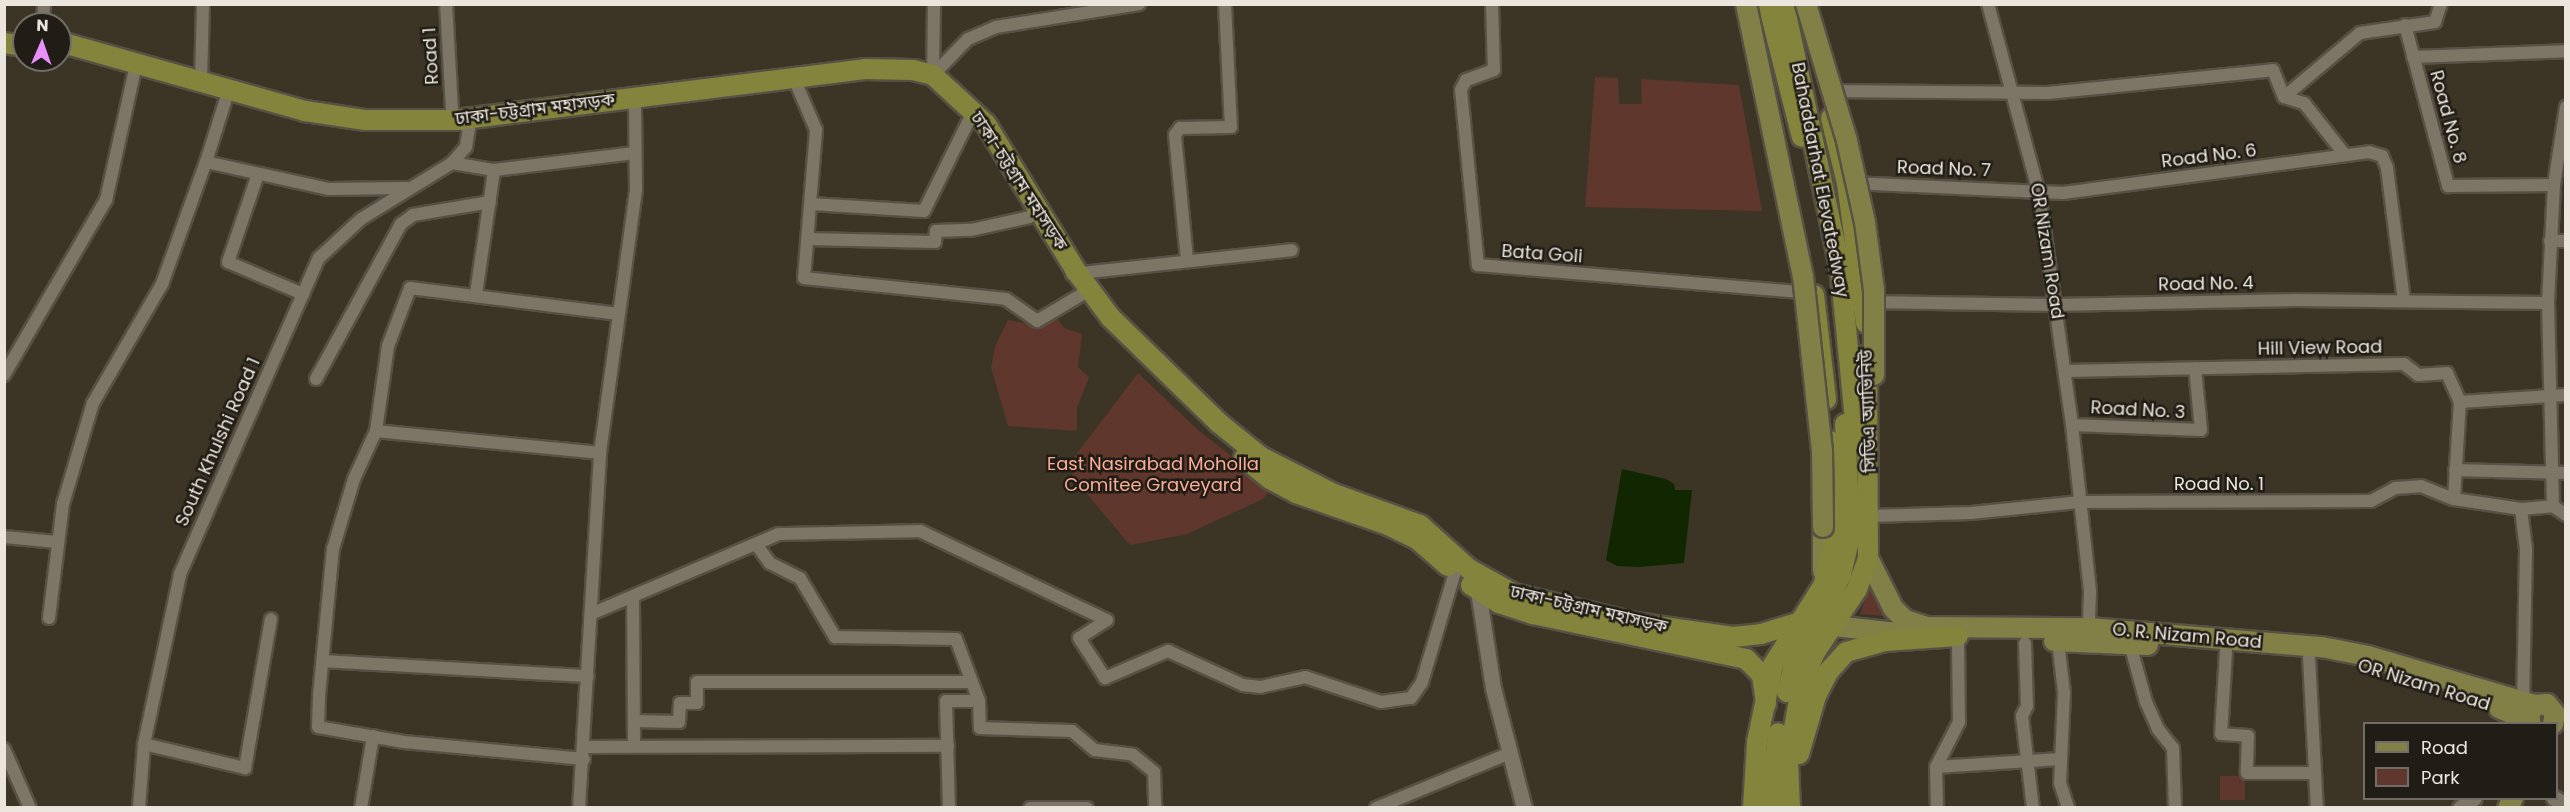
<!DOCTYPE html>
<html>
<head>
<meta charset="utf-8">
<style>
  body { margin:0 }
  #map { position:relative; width:2570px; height:812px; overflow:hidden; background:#3c3526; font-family:Poppins,"Noto Sans Bengali",sans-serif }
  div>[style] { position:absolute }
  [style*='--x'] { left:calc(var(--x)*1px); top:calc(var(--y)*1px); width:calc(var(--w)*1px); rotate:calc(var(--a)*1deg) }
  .green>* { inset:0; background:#5f372c; transform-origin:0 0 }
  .water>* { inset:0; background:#102701 }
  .roads { filter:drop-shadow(2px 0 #575145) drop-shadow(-2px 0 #575145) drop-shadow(0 2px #575145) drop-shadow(0 -2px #575145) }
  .minor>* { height:12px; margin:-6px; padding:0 6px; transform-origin:6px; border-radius:6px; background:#7d7565 }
  .tertiary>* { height:15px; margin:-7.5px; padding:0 7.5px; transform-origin:7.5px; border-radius:7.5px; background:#7d7565 }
  .primary>* { height:20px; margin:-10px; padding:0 10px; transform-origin:10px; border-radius:10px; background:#828046 }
  .trunk>* { height:20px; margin:-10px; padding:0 10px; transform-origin:10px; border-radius:10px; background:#84843c }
  .bridges { filter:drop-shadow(2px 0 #575145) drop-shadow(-2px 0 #575145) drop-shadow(0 2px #575145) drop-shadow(0 -2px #575145) }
  .primary-bridge>* { height:20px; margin:-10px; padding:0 10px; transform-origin:10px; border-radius:10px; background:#828046 }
  span { translate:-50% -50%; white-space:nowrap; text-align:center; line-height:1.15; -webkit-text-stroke:5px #201d16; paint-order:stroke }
  .street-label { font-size:18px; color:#ebe6dd }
  .park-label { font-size:18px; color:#fcac97 }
  .frame { position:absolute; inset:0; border:6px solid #ebe6dd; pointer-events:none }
  .legend { position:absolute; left:2363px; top:722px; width:195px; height:78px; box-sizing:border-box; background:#201d16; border:2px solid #716d66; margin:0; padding:8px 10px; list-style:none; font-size:18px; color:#ebe6dd }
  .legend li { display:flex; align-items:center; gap:12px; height:30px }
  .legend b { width:30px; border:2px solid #716d66 }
  .north { position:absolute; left:12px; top:12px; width:60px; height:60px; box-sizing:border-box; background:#201d16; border:2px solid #716d66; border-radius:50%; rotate:2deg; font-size:16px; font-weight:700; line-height:24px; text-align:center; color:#ebe6dd }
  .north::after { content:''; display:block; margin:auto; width:21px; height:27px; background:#ea8dfd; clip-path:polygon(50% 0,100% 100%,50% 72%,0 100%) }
</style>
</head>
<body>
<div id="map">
  <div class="green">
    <div style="clip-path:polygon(1595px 77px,1618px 78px,1619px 104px,1642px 104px,1641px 79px,1739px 85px,1762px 211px,1585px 207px)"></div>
    <div style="clip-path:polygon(1054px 314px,1064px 328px,1082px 334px,1078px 367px,1089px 377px,1077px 408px,1077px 431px,1008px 426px,991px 367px,996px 344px,1008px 320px,1034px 325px)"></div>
    <div style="clip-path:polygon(1138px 373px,1199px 431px,1272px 487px,1263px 499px,1187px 534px,1130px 545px,1072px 476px,1075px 456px)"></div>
    <div style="clip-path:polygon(1871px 584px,1885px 616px,1860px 614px)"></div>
    <div style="left:2220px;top:776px;width:25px;height:24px"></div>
  </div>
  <div class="water">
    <div style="clip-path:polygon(1622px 469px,1666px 479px,1674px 484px,1675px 490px,1692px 490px,1684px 563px,1639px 567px,1617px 566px,1606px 560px)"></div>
  </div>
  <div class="roads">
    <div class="minor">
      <div style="--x:1492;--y:4;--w:66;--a:88.3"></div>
      <div style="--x:1494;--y:70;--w:30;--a:160"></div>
      <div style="--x:1466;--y:80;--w:11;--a:117"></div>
      <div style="--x:1461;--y:90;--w:176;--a:84.5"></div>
      <div style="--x:1478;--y:265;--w:333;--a:4.8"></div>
      <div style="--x:1988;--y:4;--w:196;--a:74.9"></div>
      <div style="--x:2039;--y:193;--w:234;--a:81.9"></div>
      <div style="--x:2072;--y:425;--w:167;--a:83.8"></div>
      <div style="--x:2090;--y:591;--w:37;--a:92"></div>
      <div style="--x:43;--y:24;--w:20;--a:-87"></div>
      <div style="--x:2405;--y:25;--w:167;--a:75"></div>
      <div style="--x:2448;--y:186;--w:106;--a:-0.5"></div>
      <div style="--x:2413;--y:57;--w:153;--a:-2.2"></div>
      <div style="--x:933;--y:75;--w:50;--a:-45.8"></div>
      <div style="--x:968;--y:39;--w:30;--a:-23"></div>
      <div style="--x:996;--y:27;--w:145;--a:-9.1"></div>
      <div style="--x:933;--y:75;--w:71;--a:-89.2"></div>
      <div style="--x:201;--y:81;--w:77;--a:-88.5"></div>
      <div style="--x:796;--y:83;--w:51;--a:66.9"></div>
      <div style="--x:816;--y:130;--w:148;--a:94.6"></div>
      <div style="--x:804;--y:278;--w:203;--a:5.9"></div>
      <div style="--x:1006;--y:299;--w:38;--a:35"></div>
      <div style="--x:1037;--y:321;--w:51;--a:-30.6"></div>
      <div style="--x:229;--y:89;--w:77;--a:107.5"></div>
      <div style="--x:206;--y:162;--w:126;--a:12.4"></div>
      <div style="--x:329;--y:189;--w:78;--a:-0.7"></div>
      <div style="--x:1829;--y:91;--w:219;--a:0.5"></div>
      <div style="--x:2048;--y:93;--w:226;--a:-5.8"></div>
      <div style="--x:2273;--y:70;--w:29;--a:68"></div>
      <div style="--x:2284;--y:97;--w:21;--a:17"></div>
      <div style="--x:2304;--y:103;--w:66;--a:51.7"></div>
      <div style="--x:2284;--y:97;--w:99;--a:-40.1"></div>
      <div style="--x:2360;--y:33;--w:76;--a:-8.3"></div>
      <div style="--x:2435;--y:22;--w:19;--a:-72"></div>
      <div style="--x:452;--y:163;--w:43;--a:9.5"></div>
      <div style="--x:258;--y:174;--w:93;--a:108.8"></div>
      <div style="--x:228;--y:262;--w:82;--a:23.1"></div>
      <div style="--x:1852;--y:183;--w:211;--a:2.7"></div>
      <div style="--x:2063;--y:193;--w:309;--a:-7.6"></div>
      <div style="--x:2369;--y:152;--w:14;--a:17"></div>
      <div style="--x:2382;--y:156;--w:13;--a:67"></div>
      <div style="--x:2387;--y:168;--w:134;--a:82.7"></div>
      <div style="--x:811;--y:204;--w:113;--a:3.5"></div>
      <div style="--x:924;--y:211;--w:102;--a:-63.7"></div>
      <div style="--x:809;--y:239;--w:126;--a:1.4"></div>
      <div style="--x:935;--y:242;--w:11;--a:-85"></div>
      <div style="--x:936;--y:231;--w:35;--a:-2"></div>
      <div style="--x:971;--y:230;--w:60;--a:-12.4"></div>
      <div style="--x:2550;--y:241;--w:16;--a:0"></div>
      <div style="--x:1187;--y:260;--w:126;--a:-95.5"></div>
      <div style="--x:1175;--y:135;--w:9;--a:-54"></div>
      <div style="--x:1180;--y:128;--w:51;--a:-1.1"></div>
      <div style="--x:1231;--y:127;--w:123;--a:-92.8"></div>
      <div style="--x:1072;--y:274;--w:221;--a:-6.2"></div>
      <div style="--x:476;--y:294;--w:125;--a:-81.7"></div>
      <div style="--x:494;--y:170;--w:142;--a:-6.9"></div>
      <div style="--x:1869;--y:302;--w:187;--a:0.9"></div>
      <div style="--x:2056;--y:305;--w:240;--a:-1.2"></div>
      <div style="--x:2296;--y:300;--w:252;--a:0.7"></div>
      <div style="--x:2065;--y:371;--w:339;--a:-1.2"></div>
      <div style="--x:2404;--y:364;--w:18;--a:38"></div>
      <div style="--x:2418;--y:375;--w:29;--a:-4"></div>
      <div style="--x:2447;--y:373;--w:32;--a:66"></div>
      <div style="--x:2460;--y:402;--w:106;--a:-3.8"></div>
      <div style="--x:4;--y:375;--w:203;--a:-59.8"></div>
      <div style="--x:106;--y:200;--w:129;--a:-77.5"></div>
      <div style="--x:316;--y:379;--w:177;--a:-61.3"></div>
      <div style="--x:401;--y:224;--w:15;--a:-37"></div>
      <div style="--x:413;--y:215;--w:78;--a:-9.6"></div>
      <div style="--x:2072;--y:425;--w:129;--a:2.2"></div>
      <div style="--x:2201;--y:430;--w:62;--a:-95.5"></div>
      <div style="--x:376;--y:431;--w:225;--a:5.6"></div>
      <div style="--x:2455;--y:470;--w:111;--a:1.5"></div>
      <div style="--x:2454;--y:499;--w:97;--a:-86.5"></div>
      <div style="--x:2553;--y:506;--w:203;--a:-91.4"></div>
      <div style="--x:2548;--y:303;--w:118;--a:-87.1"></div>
      <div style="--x:2554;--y:185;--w:79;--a:-81.3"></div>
      <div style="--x:2521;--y:509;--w:40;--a:82.9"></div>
      <div style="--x:2526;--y:549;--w:157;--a:91.1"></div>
      <div style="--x:1870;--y:516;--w:101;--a:-1.7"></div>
      <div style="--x:1971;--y:513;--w:110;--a:-5.8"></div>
      <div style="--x:2080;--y:502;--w:291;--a:-0.2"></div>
      <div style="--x:2371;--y:501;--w:27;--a:-28"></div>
      <div style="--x:2395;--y:488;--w:26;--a:-4"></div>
      <div style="--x:2421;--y:486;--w:35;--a:22"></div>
      <div style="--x:2454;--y:499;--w:68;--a:8.5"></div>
      <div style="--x:2521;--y:509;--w:32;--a:-5"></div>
      <div style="--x:2553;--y:506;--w:16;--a:35"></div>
      <div style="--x:4;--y:537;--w:53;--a:5.4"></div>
      <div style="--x:756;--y:544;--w:24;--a:54"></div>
      <div style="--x:770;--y:563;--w:34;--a:27"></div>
      <div style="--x:800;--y:578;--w:69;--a:59.3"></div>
      <div style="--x:835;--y:637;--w:121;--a:0.9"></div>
      <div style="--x:956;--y:639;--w:66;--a:69.6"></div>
      <div style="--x:633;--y:597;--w:149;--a:89.6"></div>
      <div style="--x:591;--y:614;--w:204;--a:-23.1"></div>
      <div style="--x:779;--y:534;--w:141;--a:-1.2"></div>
      <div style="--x:920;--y:531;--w:207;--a:25.5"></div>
      <div style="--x:1107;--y:620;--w:33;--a:147"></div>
      <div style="--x:1079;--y:638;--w:48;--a:57"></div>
      <div style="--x:1105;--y:678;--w:69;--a:-23.2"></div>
      <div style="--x:1168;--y:651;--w:82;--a:24.4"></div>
      <div style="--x:1243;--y:685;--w:17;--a:7"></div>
      <div style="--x:1260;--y:687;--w:46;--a:-12.5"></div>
      <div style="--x:1305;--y:677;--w:80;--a:18.2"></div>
      <div style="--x:1381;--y:702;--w:30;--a:-8"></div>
      <div style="--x:1411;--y:698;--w:19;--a:-55"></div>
      <div style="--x:1422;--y:682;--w:115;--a:-73.3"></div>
      <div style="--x:49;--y:618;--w:115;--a:-83"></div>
      <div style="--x:63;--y:504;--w:105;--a:-73.5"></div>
      <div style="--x:93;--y:403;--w:138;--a:-59.9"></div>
      <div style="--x:162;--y:284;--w:130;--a:-70.2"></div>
      <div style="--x:2058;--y:641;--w:52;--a:83.4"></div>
      <div style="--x:2064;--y:693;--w:90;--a:92.5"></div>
      <div style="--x:2060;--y:783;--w:26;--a:72"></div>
      <div style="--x:2025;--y:643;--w:63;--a:88.2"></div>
      <div style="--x:2027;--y:706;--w:11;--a:117"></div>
      <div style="--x:2022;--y:716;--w:93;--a:83.2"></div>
      <div style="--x:2130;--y:644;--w:60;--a:74.6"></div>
      <div style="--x:2146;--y:702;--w:30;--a:66"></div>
      <div style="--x:2158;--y:729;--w:24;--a:52"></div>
      <div style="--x:2173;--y:748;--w:60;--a:88.1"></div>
      <div style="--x:2226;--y:651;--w:83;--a:93.4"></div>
      <div style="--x:2221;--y:734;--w:27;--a:4"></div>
      <div style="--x:2248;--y:736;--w:37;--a:92"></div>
      <div style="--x:2247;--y:773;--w:68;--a:0"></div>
      <div style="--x:2309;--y:657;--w:151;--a:87"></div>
      <div style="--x:324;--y:661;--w:264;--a:3.3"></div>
      <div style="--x:634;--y:721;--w:45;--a:1.3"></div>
      <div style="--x:679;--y:722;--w:19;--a:-87"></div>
      <div style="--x:680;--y:703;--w:17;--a:0"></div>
      <div style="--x:697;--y:703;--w:21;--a:-90"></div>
      <div style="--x:697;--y:682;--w:275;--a:0"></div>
      <div style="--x:144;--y:744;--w:104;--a:13.4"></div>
      <div style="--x:245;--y:768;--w:151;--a:-80.1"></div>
      <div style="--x:585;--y:747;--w:363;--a:-0.2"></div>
      <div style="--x:4;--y:749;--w:64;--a:66.2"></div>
      <div style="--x:584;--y:759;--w:181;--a:-174.6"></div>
      <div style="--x:404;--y:742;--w:87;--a:-170.1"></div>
      <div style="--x:318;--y:727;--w:31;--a:-88"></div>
      <div style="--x:319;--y:696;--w:148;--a:-84.6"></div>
      <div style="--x:333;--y:549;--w:73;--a:-73.3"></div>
      <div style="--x:354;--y:479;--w:53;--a:-65.4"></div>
      <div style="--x:376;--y:431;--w:86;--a:-82"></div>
      <div style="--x:388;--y:346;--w:62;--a:-69.2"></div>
      <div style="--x:410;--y:288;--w:210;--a:7.1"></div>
      <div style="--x:1936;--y:767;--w:125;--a:-3.7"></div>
      <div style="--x:139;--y:808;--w:64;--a:-85.5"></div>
      <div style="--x:144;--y:744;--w:174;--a:-78"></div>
      <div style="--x:180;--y:574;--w:345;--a:-66.3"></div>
      <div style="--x:319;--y:258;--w:57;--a:-42.9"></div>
      <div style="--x:361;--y:219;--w:107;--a:-31.6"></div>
      <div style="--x:452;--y:163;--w:21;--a:-49"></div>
      <div style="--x:466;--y:147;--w:19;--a:-81"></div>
      <div style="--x:469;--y:128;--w:15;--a:-148"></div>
      <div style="--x:456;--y:120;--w:11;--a:-112"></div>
      <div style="--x:452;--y:110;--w:106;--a:-93.2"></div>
      <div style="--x:361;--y:808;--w:73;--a:-80.5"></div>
      <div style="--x:579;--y:808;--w:356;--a:-86.6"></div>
      <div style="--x:600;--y:453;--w:266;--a:-82.2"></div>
      <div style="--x:636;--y:189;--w:84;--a:-90.7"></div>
      <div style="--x:949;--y:808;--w:107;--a:-91.6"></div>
      <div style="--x:946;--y:701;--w:33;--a:0"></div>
      <div style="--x:979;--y:701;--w:27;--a:88"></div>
      <div style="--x:980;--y:728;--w:92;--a:1.9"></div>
      <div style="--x:1072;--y:731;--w:30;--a:40"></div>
      <div style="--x:1095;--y:750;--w:38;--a:7"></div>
      <div style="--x:1133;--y:755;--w:27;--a:39"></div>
      <div style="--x:1154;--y:772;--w:36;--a:88"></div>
      <div style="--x:1030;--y:808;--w:57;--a:0"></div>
      <div style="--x:1376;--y:808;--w:145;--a:-22.3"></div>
      <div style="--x:1937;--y:808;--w:41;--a:-91.4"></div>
      <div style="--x:1936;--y:767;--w:51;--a:-62.9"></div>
      <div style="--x:1959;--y:722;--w:86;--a:-90.7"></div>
    </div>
    <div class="tertiary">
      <div style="--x:1478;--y:591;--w:98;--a:81.2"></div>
      <div style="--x:1493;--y:688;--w:124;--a:75.5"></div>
      <div style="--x:2554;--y:798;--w:14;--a:30"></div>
      <div style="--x:2460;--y:808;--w:17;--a:-36"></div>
    </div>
    <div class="primary">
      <div style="--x:1868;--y:558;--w:56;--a:63.4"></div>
      <div style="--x:1893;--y:608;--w:17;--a:45"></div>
      <div style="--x:1905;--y:620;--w:23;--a:18"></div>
      <div style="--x:1927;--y:627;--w:162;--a:0.4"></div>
      <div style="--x:2089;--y:628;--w:234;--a:4.7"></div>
      <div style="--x:2322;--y:647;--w:47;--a:11.1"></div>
      <div style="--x:2368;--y:656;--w:174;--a:16.4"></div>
      <div style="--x:1823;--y:571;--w:44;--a:-90"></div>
      <div style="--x:1834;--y:626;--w:72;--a:6.3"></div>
      <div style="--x:2054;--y:641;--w:94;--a:2.4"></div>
      <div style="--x:2499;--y:708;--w:34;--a:23"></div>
      <div style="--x:2529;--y:715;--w:12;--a:-59"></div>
      <div style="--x:2535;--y:705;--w:12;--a:-5"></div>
      <div style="--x:2547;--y:704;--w:13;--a:51"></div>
      <div style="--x:2555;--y:714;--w:10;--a:101"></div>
      <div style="--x:2508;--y:808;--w:11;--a:-63"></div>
    </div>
    <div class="trunk">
      <div style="--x:1768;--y:4;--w:137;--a:75.7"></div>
      <div style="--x:1784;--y:4;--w:269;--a:78"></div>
      <div style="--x:1840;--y:267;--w:173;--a:84.4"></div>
      <div style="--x:60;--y:42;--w:255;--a:15.7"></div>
      <div style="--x:305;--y:111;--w:61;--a:8.5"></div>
      <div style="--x:365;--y:120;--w:91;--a:0"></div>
      <div style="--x:456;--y:120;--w:412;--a:-7.1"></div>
      <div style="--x:865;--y:69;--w:48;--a:1.2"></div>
      <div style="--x:913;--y:70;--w:21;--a:14"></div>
      <div style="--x:933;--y:75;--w:72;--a:42.8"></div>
      <div style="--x:986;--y:124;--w:172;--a:58.5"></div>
      <div style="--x:1076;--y:271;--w:57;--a:53.5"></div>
      <div style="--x:1110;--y:317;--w:152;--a:44.2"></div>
      <div style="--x:1219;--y:423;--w:54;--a:39"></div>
      <div style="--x:1261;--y:457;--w:82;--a:26.9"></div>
      <div style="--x:1334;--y:494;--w:91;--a:19.8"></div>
      <div style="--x:1420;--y:525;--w:66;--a:41.9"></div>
      <div style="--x:1469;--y:569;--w:51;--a:29.1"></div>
      <div style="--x:1514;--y:594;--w:124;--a:13.5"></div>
      <div style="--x:1635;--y:623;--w:99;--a:8.1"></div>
      <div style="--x:1733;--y:637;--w:28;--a:-6"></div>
      <div style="--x:1761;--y:634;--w:41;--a:-17.1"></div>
      <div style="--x:4;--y:43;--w:20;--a:9"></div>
      <div style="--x:1831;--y:118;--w:67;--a:76.2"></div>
      <div style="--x:1847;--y:183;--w:141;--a:82.3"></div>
      <div style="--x:1814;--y:295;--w:105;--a:83.4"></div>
      <div style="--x:1244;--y:458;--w:33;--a:39"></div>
      <div style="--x:1270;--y:479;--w:30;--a:28"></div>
      <div style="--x:1296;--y:493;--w:97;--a:19.2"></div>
      <div style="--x:1388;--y:525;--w:32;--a:26"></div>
      <div style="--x:1417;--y:539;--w:41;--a:41.1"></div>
      <div style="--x:1471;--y:585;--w:33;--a:33"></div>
      <div style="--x:1499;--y:603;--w:36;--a:18"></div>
      <div style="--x:1533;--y:614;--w:218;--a:11.9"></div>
      <div style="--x:1746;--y:659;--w:23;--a:45"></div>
      <div style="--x:1762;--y:675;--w:29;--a:82"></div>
      <div style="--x:1787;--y:692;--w:30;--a:-75"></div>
      <div style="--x:1795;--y:663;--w:99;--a:-62.4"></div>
      <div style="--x:1841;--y:575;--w:39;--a:-77"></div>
      <div style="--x:1850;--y:537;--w:113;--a:-92.5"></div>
      <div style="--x:1799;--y:754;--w:60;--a:-73.7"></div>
      <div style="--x:1816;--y:696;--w:28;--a:-63"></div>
      <div style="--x:1829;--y:671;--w:25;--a:-48"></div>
      <div style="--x:1846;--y:652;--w:41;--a:-15.8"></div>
      <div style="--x:1885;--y:641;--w:73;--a:-3.9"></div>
      <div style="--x:1753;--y:808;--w:66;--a:-86.5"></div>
      <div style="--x:1757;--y:742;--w:79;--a:-78.3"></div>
      <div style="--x:1773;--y:665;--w:93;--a:-57.7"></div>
      <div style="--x:1823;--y:586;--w:33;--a:-74"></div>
      <div style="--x:1832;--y:554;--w:43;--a:-84.7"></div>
      <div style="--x:1836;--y:511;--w:70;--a:-94.9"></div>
      <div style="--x:1771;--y:808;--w:75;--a:-84.7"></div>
      <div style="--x:1790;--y:808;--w:45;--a:-92.5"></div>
      <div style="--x:1788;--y:763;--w:76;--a:-80.2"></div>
      <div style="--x:1801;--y:688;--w:36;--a:-69"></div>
      <div style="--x:1814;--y:654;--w:78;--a:-56.5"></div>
      <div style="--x:1857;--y:589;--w:33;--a:-70"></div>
      <div style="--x:1868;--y:558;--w:203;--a:-90.3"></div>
    </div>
  </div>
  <div class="bridges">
    <div class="primary-bridge">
      <div style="--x:1746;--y:4;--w:278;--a:78.2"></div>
      <div style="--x:1803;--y:276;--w:176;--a:83.8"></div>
      <div style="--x:1822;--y:451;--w:76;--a:89.2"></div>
      <div style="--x:1806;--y:4;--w:143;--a:73.3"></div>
      <div style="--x:1847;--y:141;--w:83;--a:77.5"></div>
      <div style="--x:1865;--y:222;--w:69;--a:82.5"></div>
      <div style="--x:1874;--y:290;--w:85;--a:90"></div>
    </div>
  </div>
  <div class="street-label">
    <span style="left:431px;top:56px;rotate:-93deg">Road 1</span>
    <span style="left:535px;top:109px;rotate:-7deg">ঢাকা-চট্টগ্রাম মহাসড়ক</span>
    <span style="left:2448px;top:117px;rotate:75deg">Road No. 8</span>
    <span style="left:2209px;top:156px;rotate:-7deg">Road No. 6</span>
    <span style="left:1944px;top:169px;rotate:2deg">Road No. 7</span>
    <span style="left:1820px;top:180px;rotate:79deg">Bahaddarhat Elevatedway</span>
    <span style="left:1019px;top:181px;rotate:57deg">ঢাকা-চট্টগ্রাম মহাসড়ক</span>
    <span style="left:2047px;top:251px;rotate:81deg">OR Nizam Road</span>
    <span style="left:1542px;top:254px;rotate:4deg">Bata Goli</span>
    <span style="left:2206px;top:284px;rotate:-1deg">Road No. 4</span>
    <span style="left:2320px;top:348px;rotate:-1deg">Hill View Road</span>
    <span style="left:2138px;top:410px;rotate:3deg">Road No. 3</span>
    <span style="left:1868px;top:411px;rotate:-92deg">সিডিএ অ্যাভিনিউ</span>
    <span style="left:218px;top:442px;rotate:-66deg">South Khulshi Road 1</span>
    <span style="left:2219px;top:484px">Road No. 1</span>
    <span style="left:1589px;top:609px;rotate:13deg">ঢাকা-চট্টগ্রাম মহাসড়ক</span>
    <span style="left:2187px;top:636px;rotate:5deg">O. R. Nizam Road</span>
    <span style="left:2424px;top:685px;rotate:17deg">OR Nizam Road</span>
  </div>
  <div class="park-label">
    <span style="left:1153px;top:475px">East Nasirabad Moholla<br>Comitee Graveyard</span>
  </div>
  <div class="frame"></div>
  <ul class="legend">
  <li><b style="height:8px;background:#828046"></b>Road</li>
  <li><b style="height:16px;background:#5f372c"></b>Park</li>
  </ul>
  <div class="north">N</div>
</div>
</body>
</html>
